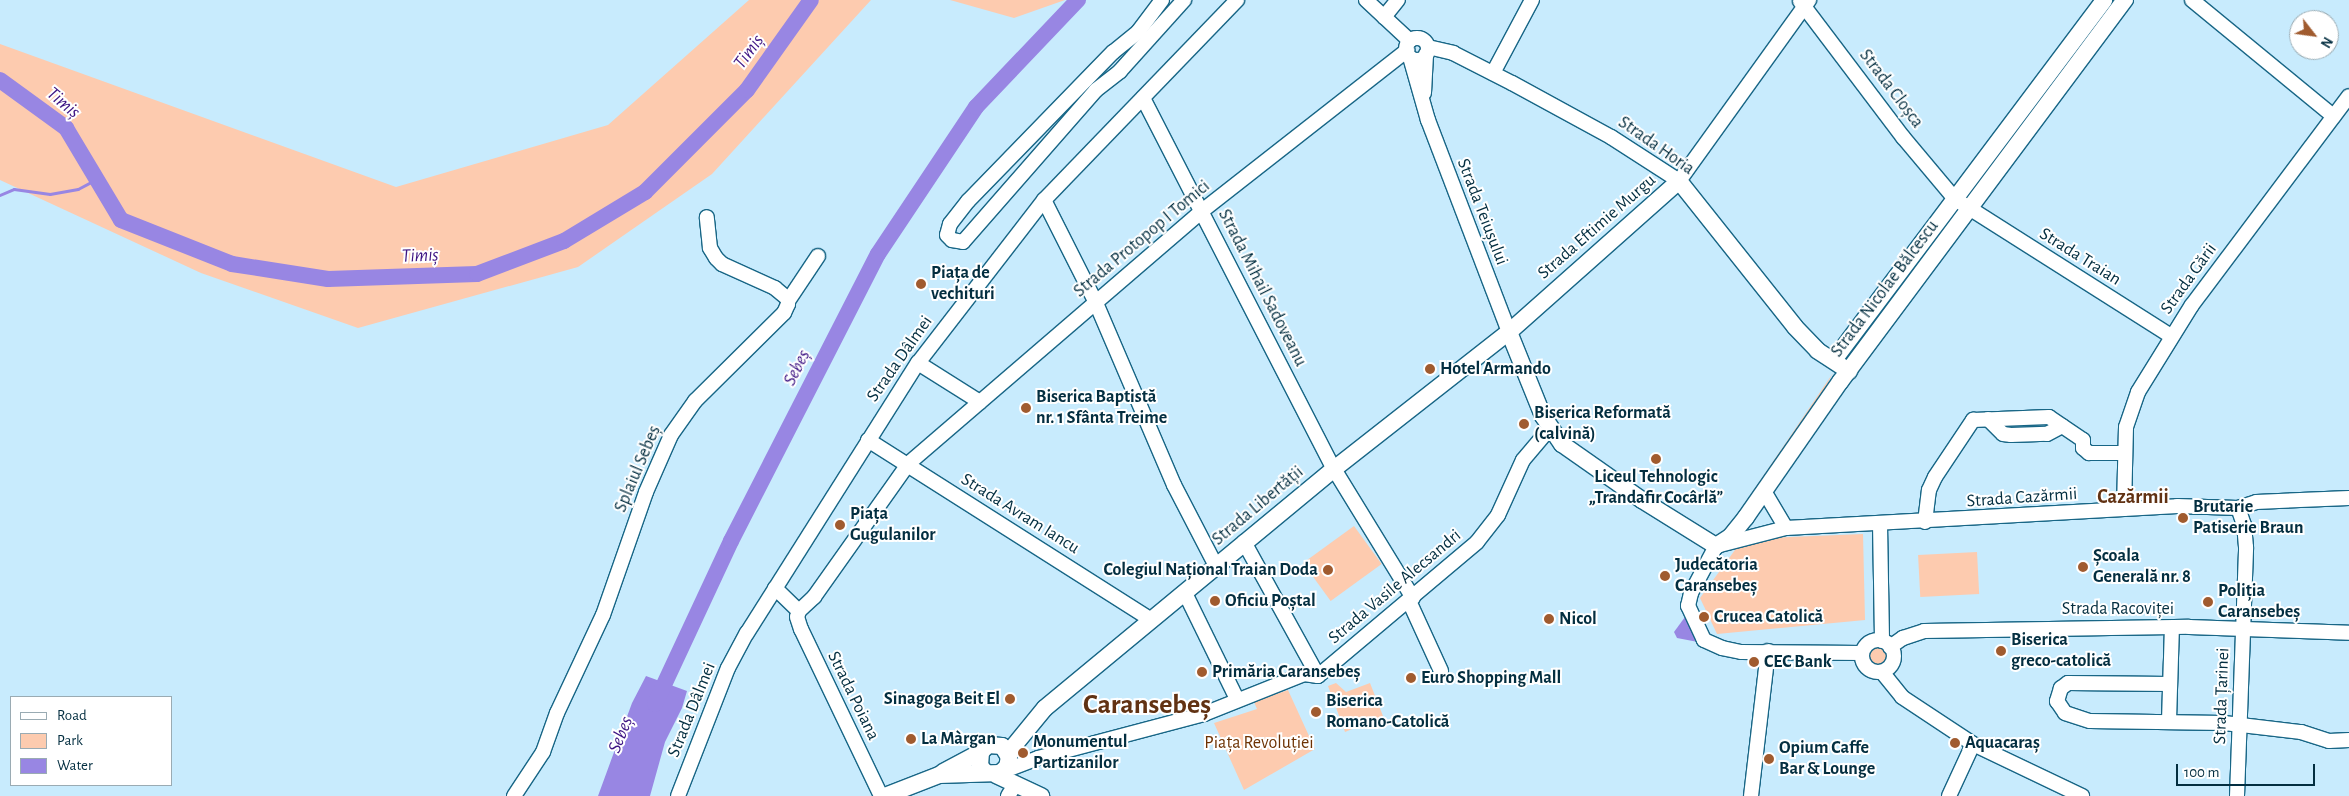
<!DOCTYPE html>
<html>
<head>
<meta charset="utf-8">
<style>
  body { margin:0 }
  #map { position:relative; width:2349px; height:796px; overflow:hidden; background:#c8ebfd; font-family:"Alegreya Sans",sans-serif }
  div>[style] { position:absolute }
  [style*='--x'] { left:calc(var(--x)*1px); top:calc(var(--y)*1px); width:calc(var(--w)*1px); rotate:calc(var(--a)*1deg) }
  .green>* { inset:0; background:#fdcbaf; transform-origin:0 0 }
  .round { border-radius:50% }
  .water>* { inset:0; background:#9886e3 }
  .stream>* { height:2.5px; margin:-1.25px; padding:0 1.25px; transform-origin:1.25px; border-radius:1.25px; background:#9886e3 }
  .river>* { height:16px; margin:-8px; padding:0 8px; transform-origin:8px; border-radius:8px; background:#9886e3 }
  .roads { filter:drop-shadow(1px 0 #186686) drop-shadow(-1px 0 #186686) drop-shadow(0 1px #186686) drop-shadow(0 -1px #186686) }
  .minor>* { height:14px; margin:-7px; padding:0 7px; transform-origin:7px; border-radius:7px; background:#fff }
  .minor>.ring { margin:-7px; padding:0; box-sizing:content-box; background:none; border:14px solid #fff; border-radius:50% }
  .major>* { height:16px; margin:-8px; padding:0 8px; transform-origin:8px; border-radius:8px; background:#fff }
  .dots>* { width:14px; height:14px; translate:-50% -50%; box-sizing:border-box; border:2px solid #fff; border-radius:50% }
  span { translate:-50% -50%; white-space:nowrap; text-align:center; line-height:1.15; -webkit-text-stroke:4px #fff; paint-order:stroke }
  .street-label { font-size:18px; color:#032e40 }
  .poi-label { font-size:18px; color:#032e40; font-weight:700 }
  .left { translate:0 -50%; text-align:left }
  .right { translate:-100% -50%; text-align:right }
  .park-label { font-size:18px; color:#6d3203 }
  .water-label { font-size:19px; color:#3d1483; font-style:italic }
  .quarter-label { font-size:20px; color:#613213; font-weight:700 }
  .town-label { font-size:28px; color:#613213; font-weight:700 }
  .legend { position:absolute; left:10px; top:696px; width:162px; height:90px; box-sizing:border-box; background:#fff; border:1px solid #9aabb3; margin:0; padding:6px 9px; list-style:none; font-size:15px; color:#032e40 }
  .legend li { display:flex; align-items:center; gap:10px; height:25px }
  .legend b { width:25px; border:1px solid #9aabb3 }
  .north { position:absolute; left:2289px; top:10px; width:50px; height:50px; box-sizing:border-box; background:#fff; border:1px solid #9aabb3; border-radius:50%; rotate:120deg; font-size:14px; font-weight:700; line-height:20px; text-align:center; color:#032e40 }
  .north::after { content:''; display:block; margin:auto; width:18px; height:22px; background:#a05b2f; clip-path:polygon(50% 0,100% 100%,50% 72%,0 100%) }
  .scale { position:absolute; left:2176px; top:764px; width:139px; height:22px; box-sizing:border-box; border:2px solid #032e40; border-top:0; padding-left:6px; font-size:15px; line-height:18px; white-space:nowrap; color:#032e40; -webkit-text-stroke:4px #fff; paint-order:stroke }
</style>
</head>
<body>
<div id="map">
  <div class="green">
    <div style="clip-path:polygon(749px 0,871px 0,712px 174px,578px 267px,358px 328px,201px 273px,0 180px,0 44px,396px 187px,608px 125px)"></div>
    <div style="clip-path:polygon(950px 0,1065px 0,1014px 18px)"></div>
    <div style="clip-path:polygon(1953px 214px,1956px 216px,1851px 357px,1847px 357px,1846px 354px)"></div>
    <div style="clip-path:polygon(1833px 373px,1814px 409px,1732px 526px,1730px 525px)"></div>
    <div style="left:1354px;top:526px;width:47px;height:63px;rotate:54deg"></div>
    <div style="clip-path:polygon(1863px 534px,1865px 620px,1717px 634px,1700px 598px,1743px 539px)"></div>
    <div style="left:1977px;top:552px;width:42px;height:59px;rotate:87deg"></div>
    <div class="round" style="left:1866px;top:646px;width:22px;height:22px"></div>
    <div style="clip-path:polygon(1336px 683px,1346px 692px,1370px 683px,1383px 716px,1345px 732px,1328px 686px)"></div>
    <div style="clip-path:polygon(1288px 690px,1315px 749px,1244px 790px,1214px 723px,1257px 709px,1254px 702px)"></div>
  </div>
  <div class="water">
    <div style="clip-path:polygon(1685px 617px,1691px 618px,1698px 642px,1677px 638px,1674px 632px)"></div>
    <div style="clip-path:polygon(646px 676px,687px 691px,682px 708px,665px 742px,650px 796px,598px 796px,632px 703px)"></div>
  </div>
  <div class="stream">
    <div style="--x:0;--y:195;--w:15;--a:-23"></div>
    <div style="--x:14;--y:189;--w:36;--a:8"></div>
    <div style="--x:50;--y:194;--w:28;--a:-10"></div>
    <div style="--x:78;--y:189;--w:21;--a:-28"></div>
  </div>
  <div class="river">
    <div style="--x:0;--y:80;--w:82;--a:36"></div>
    <div style="--x:66;--y:128;--w:107;--a:59.1"></div>
    <div style="--x:121;--y:220;--w:119;--a:21.6"></div>
    <div style="--x:232;--y:264;--w:97;--a:8.9"></div>
    <div style="--x:328;--y:279;--w:149;--a:-1.9"></div>
    <div style="--x:477;--y:274;--w:93;--a:-20.8"></div>
    <div style="--x:564;--y:241;--w:95;--a:-31.2"></div>
    <div style="--x:645;--y:192;--w:144;--a:-45"></div>
    <div style="--x:747;--y:90;--w:110;--a:-54.6"></div>
    <div style="--x:655;--y:704;--w:180;--a:-65"></div>
    <div style="--x:731;--y:541;--w:322;--a:-62.9"></div>
    <div style="--x:878;--y:254;--w:177;--a:-56.3"></div>
    <div style="--x:976;--y:107;--w:148;--a:-46.4"></div>
  </div>
  <div class="roads">
    <div class="minor">
      <div style="--x:1162;--y:0;--w:40;--a:127"></div>
      <div style="--x:1138;--y:32;--w:32;--a:141"></div>
      <div style="--x:1113;--y:52;--w:208;--a:134.2"></div>
      <div style="--x:968;--y:201;--w:29;--a:128"></div>
      <div style="--x:950;--y:224;--w:11;--a:105"></div>
      <div style="--x:947;--y:235;--w:7;--a:45"></div>
      <div style="--x:952;--y:240;--w:11;--a:10"></div>
      <div style="--x:963;--y:242;--w:202;--a:-48.8"></div>
      <div style="--x:1096;--y:90;--w:31;--a:-38"></div>
      <div style="--x:1120;--y:71;--w:96;--a:-48"></div>
      <div style="--x:1366;--y:0;--w:60;--a:43"></div>
      <div style="--x:2192;--y:0;--w:183;--a:39.4"></div>
      <div style="--x:1800;--y:1;--w:171;--a:52.9"></div>
      <div style="--x:1903;--y:137;--w:81;--a:50"></div>
      <div style="--x:1955;--y:199;--w:256;--a:32.4"></div>
      <div style="--x:1384;--y:17;--w:22;--a:-51"></div>
      <div class="ring" style="left:1406px;top:38px;width:8px;height:8px"></div>
      <div style="--x:1428;--y:47;--w:26;--a:13"></div>
      <div style="--x:1453;--y:53;--w:66;--a:27"></div>
      <div style="--x:1512;--y:83;--w:113;--a:28.6"></div>
      <div style="--x:1611;--y:137;--w:81;--a:32.9"></div>
      <div style="--x:1679;--y:181;--w:223;--a:-54.3"></div>
      <div style="--x:1410;--y:57;--w:66;--a:74.1"></div>
      <div style="--x:1428;--y:120;--w:227;--a:69.1"></div>
      <div style="--x:1493;--y:73;--w:83;--a:-61.9"></div>
      <div style="--x:1424;--y:93;--w:39;--a:-87"></div>
      <div style="--x:1143;--y:98;--w:417;--a:62.8"></div>
      <div style="--x:1334;--y:469;--w:151;--a:58.5"></div>
      <div style="--x:1044;--y:200;--w:115;--a:63.2"></div>
      <div style="--x:1096;--y:303;--w:198;--a:66.8"></div>
      <div style="--x:1174;--y:485;--w:91;--a:62.6"></div>
      <div style="--x:788;--y:301;--w:54;--a:-56.3"></div>
      <div style="--x:918;--y:363;--w:73;--a:32.2"></div>
      <div style="--x:1988;--y:419;--w:21;--a:45"></div>
      <div style="--x:2003;--y:434;--w:8;--a:7"></div>
      <div style="--x:2011;--y:435;--w:36;--a:-2"></div>
      <div style="--x:2047;--y:434;--w:17;--a:-28"></div>
      <div style="--x:868;--y:440;--w:336;--a:32.4"></div>
      <div style="--x:1764;--y:491;--w:43;--a:59.3"></div>
      <div style="--x:2124;--y:509;--w:82;--a:-88.6"></div>
      <div style="--x:2126;--y:427;--w:37;--a:-71"></div>
      <div style="--x:2138;--y:392;--w:102;--a:-58.2"></div>
      <div style="--x:2192;--y:305;--w:261;--a:-53.1"></div>
      <div style="--x:1925;--y:522;--w:32;--a:-83"></div>
      <div style="--x:1929;--y:490;--w:14;--a:-65"></div>
      <div style="--x:1935;--y:477;--w:69;--a:-56.3"></div>
      <div style="--x:1973;--y:420;--w:76;--a:-2.3"></div>
      <div style="--x:2049;--y:417;--w:41;--a:34.1"></div>
      <div style="--x:2083;--y:440;--w:8;--a:90"></div>
      <div style="--x:2083;--y:448;--w:8;--a:40"></div>
      <div style="--x:2089;--y:453;--w:35;--a:0"></div>
      <div style="--x:1880;--y:524;--w:117;--a:89"></div>
      <div style="--x:1244;--y:542;--w:153;--a:61.1"></div>
      <div style="--x:775;--y:588;--w:33;--a:44"></div>
      <div style="--x:1185;--y:593;--w:118;--a:63.9"></div>
      <div style="--x:1409;--y:601;--w:77;--a:65.4"></div>
      <div style="--x:799;--y:611;--w:21;--a:-43"></div>
      <div style="--x:814;--y:597;--w:163;--a:-54.7"></div>
      <div style="--x:908;--y:464;--w:388;--a:-40.7"></div>
      <div style="--x:1202;--y:211;--w:261;--a:-38.1"></div>
      <div style="--x:799;--y:611;--w:6;--a:108"></div>
      <div style="--x:797;--y:617;--w:13;--a:72"></div>
      <div style="--x:801;--y:629;--w:185;--a:64.4"></div>
      <div class="ring" style="left:1862px;top:640px;width:18px;height:18px"></div>
      <div style="--x:1890;--y:647;--w:16;--a:-35"></div>
      <div style="--x:1903;--y:638;--w:22;--a:-18"></div>
      <div style="--x:1924;--y:631;--w:265;--a:-0.9"></div>
      <div style="--x:2189;--y:627;--w:160;--a:2.1"></div>
      <div style="--x:1862;--y:653;--w:121;--a:-179.5"></div>
      <div style="--x:1741;--y:652;--w:19;--a:-168"></div>
      <div style="--x:1722;--y:648;--w:20;--a:-156"></div>
      <div style="--x:1704;--y:640;--w:38;--a:-115"></div>
      <div style="--x:1688;--y:606;--w:13;--a:-77"></div>
      <div style="--x:1691;--y:593;--w:53;--a:-62"></div>
      <div style="--x:1716;--y:546;--w:72;--a:-14.4"></div>
      <div style="--x:1786;--y:528;--w:392;--a:-3.2"></div>
      <div style="--x:2177;--y:506;--w:61;--a:1.9"></div>
      <div style="--x:2238;--y:508;--w:19;--a:-18"></div>
      <div style="--x:2256;--y:502;--w:93;--a:-2.5"></div>
      <div style="--x:1882;--y:672;--w:32;--a:51"></div>
      <div style="--x:1902;--y:697;--w:85;--a:33.5"></div>
      <div style="--x:1973;--y:744;--w:121;--a:25.5"></div>
      <div style="--x:2170;--y:684;--w:102;--a:-179.4"></div>
      <div style="--x:2068;--y:683;--w:9;--a:144"></div>
      <div style="--x:2061;--y:688;--w:14;--a:107"></div>
      <div style="--x:2057;--y:701;--w:14;--a:56"></div>
      <div style="--x:2065;--y:713;--w:26;--a:18"></div>
      <div style="--x:2090;--y:721;--w:134;--a:0.9"></div>
      <div style="--x:2224;--y:723;--w:78;--a:6.7"></div>
      <div style="--x:2301;--y:732;--w:29;--a:18"></div>
      <div style="--x:2329;--y:741;--w:20;--a:-3"></div>
      <div style="--x:2169;--y:721;--w:93;--a:-88.2"></div>
      <div style="--x:1012;--y:768;--w:28;--a:-21"></div>
      <div style="--x:1038;--y:758;--w:172;--a:-14.8"></div>
      <div style="--x:1204;--y:714;--w:108;--a:-21.8"></div>
      <div style="--x:1304;--y:674;--w:14;--a:8"></div>
      <div style="--x:1318;--y:676;--w:208;--a:-40.1"></div>
      <div style="--x:1477;--y:542;--w:34;--a:-52"></div>
      <div style="--x:1498;--y:515;--w:60;--a:-65.6"></div>
      <div style="--x:1523;--y:460;--w:42;--a:-49.8"></div>
      <div style="--x:514;--y:796;--w:53;--a:-56.6"></div>
      <div style="--x:543;--y:752;--w:41;--a:-70.3"></div>
      <div style="--x:557;--y:713;--w:108;--a:-64.9"></div>
      <div style="--x:603;--y:615;--w:130;--a:-70.7"></div>
      <div style="--x:646;--y:492;--w:62;--a:-66.3"></div>
      <div style="--x:671;--y:435;--w:42;--a:-54.8"></div>
      <div style="--x:695;--y:401;--w:125;--a:-44.7"></div>
      <div style="--x:784;--y:313;--w:10;--a:-66"></div>
      <div style="--x:788;--y:304;--w:5;--a:-90"></div>
      <div style="--x:788;--y:299;--w:17;--a:-140"></div>
      <div style="--x:775;--y:288;--w:58;--a:-155.6"></div>
      <div style="--x:722;--y:264;--w:8;--a:-135"></div>
      <div style="--x:716;--y:258;--w:12;--a:-121"></div>
      <div style="--x:710;--y:248;--w:31;--a:-96"></div>
      <div style="--x:678;--y:796;--w:137;--a:-68.7"></div>
      <div style="--x:728;--y:668;--w:40;--a:-62"></div>
      <div style="--x:747;--y:633;--w:320;--a:-57.7"></div>
      <div style="--x:918;--y:363;--w:206;--a:-52.3"></div>
      <div style="--x:1044;--y:200;--w:278;--a:-46"></div>
      <div style="--x:1008;--y:796;--w:13;--a:-58"></div>
      <div style="--x:1751;--y:796;--w:146;--a:-83.3"></div>
      <div style="--x:1949;--y:796;--w:57;--a:-65.2"></div>
      <div style="--x:2237;--y:796;--w:249;--a:-87.9"></div>
      <div style="--x:2246;--y:547;--w:22;--a:-95"></div>
      <div style="--x:2244;--y:525;--w:18;--a:-109"></div>
    </div>
    <div class="major">
      <div style="--x:1509;--y:332;--w:91;--a:68"></div>
      <div style="--x:1543;--y:416;--w:34;--a:56"></div>
      <div style="--x:1562;--y:444;--w:98;--a:35"></div>
      <div style="--x:1642;--y:500;--w:87;--a:31.9"></div>
      <div style="--x:1716;--y:546;--w:17;--a:-33"></div>
      <div style="--x:1730;--y:537;--w:26;--a:-51"></div>
      <div style="--x:1746;--y:517;--w:165;--a:-55.2"></div>
      <div style="--x:1840;--y:382;--w:477;--a:-53.3"></div>
      <div style="--x:1834;--y:360;--w:450;--a:-53.1"></div>
      <div style="--x:1008;--y:753;--w:58;--a:-50.6"></div>
      <div style="--x:1045;--y:708;--w:375;--a:-39.6"></div>
      <div style="--x:1334;--y:469;--w:222;--a:-38.1"></div>
      <div style="--x:1509;--y:332;--w:227;--a:-41.6"></div>
      <div style="--x:1679;--y:181;--w:186;--a:51.5"></div>
      <div style="--x:1795;--y:327;--w:33;--a:46"></div>
      <div style="--x:1818;--y:351;--w:37;--a:33"></div>
      <div style="--x:943;--y:772;--w:43;--a:-27.8"></div>
      <div style="--x:996;--y:775;--w:50;--a:25"></div>
      <div style="--x:885;--y:796;--w:58;--a:-21.3"></div>
      <div style="--x:939;--y:775;--w:61;--a:-1.9"></div>
      <div style="--x:1000;--y:773;--w:9;--a:-41"></div>
      <div style="--x:1007;--y:767;--w:10;--a:-79"></div>
      <div style="--x:1009;--y:757;--w:13;--a:-122"></div>
      <div style="--x:1002;--y:746;--w:14;--a:-176"></div>
      <div style="--x:988;--y:745;--w:10;--a:135"></div>
      <div style="--x:981;--y:752;--w:14;--a:94"></div>
      <div style="--x:980;--y:766;--w:9;--a:49"></div>
    </div>
  </div>
  <div class="dots">
    <div style="left:921px;top:284px;background:#a05b2f"></div>
    <div style="left:1430px;top:369px;background:#a05b2f"></div>
    <div style="left:1026px;top:408px;background:#a05b2f"></div>
    <div style="left:1524px;top:424px;background:#a05b2f"></div>
    <div style="left:1656px;top:459px;background:#a05b2f"></div>
    <div style="left:2183px;top:518px;background:#a05b2f"></div>
    <div style="left:840px;top:525px;background:#a05b2f"></div>
    <div style="left:2083px;top:567px;background:#a05b2f"></div>
    <div style="left:1328px;top:570px;background:#a05b2f"></div>
    <div style="left:1665px;top:576px;background:#a05b2f"></div>
    <div style="left:1215px;top:601px;background:#a05b2f"></div>
    <div style="left:2208px;top:602px;background:#a05b2f"></div>
    <div style="left:1704px;top:617px;background:#a05b2f"></div>
    <div style="left:1549px;top:619px;background:#a05b2f"></div>
    <div style="left:2001px;top:651px;background:#a05b2f"></div>
    <div style="left:1754px;top:662px;background:#a05b2f"></div>
    <div style="left:1202px;top:672px;background:#a05b2f"></div>
    <div style="left:1411px;top:678px;background:#a05b2f"></div>
    <div style="left:1010px;top:699px;background:#a05b2f"></div>
    <div style="left:1316px;top:712px;background:#a05b2f"></div>
    <div style="left:911px;top:739px;background:#a05b2f"></div>
    <div style="left:1955px;top:743px;background:#a05b2f"></div>
    <div style="left:1023px;top:753px;background:#a05b2f"></div>
    <div style="left:1769px;top:759px;background:#a05b2f"></div>
  </div>
  <div class="street-label">
    <span style="left:1891px;top:89px;rotate:53deg">Strada Cloșca</span>
    <span style="left:1656px;top:146px;rotate:35deg">Strada Horia</span>
    <span style="left:1482px;top:212px;rotate:69deg">Strada Teiușului</span>
    <span style="left:1597px;top:227px;rotate:-41deg">Strada Eftimie Murgu</span>
    <span style="left:1142px;top:239px;rotate:-40deg">Strada Protopop I Tomici</span>
    <span style="left:2080px;top:257px;rotate:32deg">Strada Traian</span>
    <span style="left:2189px;top:279px;rotate:-54deg">Strada Gării</span>
    <span style="left:1262px;top:288px;rotate:63deg">Strada Mihail Sadoveanu</span>
    <span style="left:1885px;top:289px;rotate:-53deg">Strada Nicolae Bălcescu</span>
    <span style="left:900px;top:359px;rotate:-55deg">Strada Dâlmei</span>
    <span style="left:638px;top:469px;rotate:-67deg">Splaiul Sebeș</span>
    <span style="left:2022px;top:498px;rotate:-4deg">Strada Cazărmii</span>
    <span style="left:1258px;top:506px;rotate:-40deg">Strada Libertății</span>
    <span style="left:1020px;top:514px;rotate:32deg">Strada Avram Iancu</span>
    <span style="left:1395px;top:587px;rotate:-40deg">Strada Vasile Alecsandri</span>
    <span style="left:2118px;top:609px">Strada Racoviței</span>
    <span style="left:853px;top:696px;rotate:64deg">Strada Poiana</span>
    <span style="left:2222px;top:696px;rotate:-88deg">Strada Țarinei</span>
    <span style="left:692px;top:710px;rotate:-68deg">Strada Dâlmei</span>
  </div>
  <div class="poi-label">
    <span class="left" style="left:931px;top:284px">Piața de<br>vechituri</span>
    <span class="left" style="left:1440px;top:369px">Hotel Armando</span>
    <span class="left" style="left:1036px;top:408px">Biserica Baptistă<br>nr. 1 Sfânta Treime</span>
    <span class="left" style="left:1534px;top:424px">Biserica Reformată<br>(calvină)</span>
    <span style="left:1656px;top:488px">Liceul Tehnologic<br>„Trandafir Cocârlă”</span>
    <span class="left" style="left:2193px;top:518px">Brutarie<br>Patiserie Braun</span>
    <span class="left" style="left:850px;top:525px">Piața<br>Gugulanilor</span>
    <span class="left" style="left:2093px;top:567px">Școala<br>Generală nr. 8</span>
    <span class="left" style="left:1675px;top:576px">Judecătoria<br>Caransebeș</span>
    <span class="right" style="left:1318px;top:570px">Colegiul Național Traian Doda</span>
    <span class="left" style="left:2218px;top:602px">Poliția<br>Caransebeș</span>
    <span class="left" style="left:1225px;top:601px">Oficiu Poștal</span>
    <span class="left" style="left:1714px;top:617px">Crucea Catolică</span>
    <span class="left" style="left:1559px;top:619px">Nicol</span>
    <span class="left" style="left:2011px;top:651px">Biserica<br>greco-catolică</span>
    <span class="left" style="left:1764px;top:662px">CEC Bank</span>
    <span class="left" style="left:1212px;top:672px">Primăria Caransebeș</span>
    <span class="left" style="left:1421px;top:678px">Euro Shopping Mall</span>
    <span class="right" style="left:1000px;top:699px">Sinagoga Beit El</span>
    <span class="left" style="left:1326px;top:712px">Biserica<br>Romano-Catolică</span>
    <span class="left" style="left:921px;top:739px">La Màrgan</span>
    <span class="left" style="left:1033px;top:753px">Monumentul<br>Partizanilor</span>
    <span class="left" style="left:1965px;top:743px">Aquacaraș</span>
    <span class="left" style="left:1779px;top:759px">Opium Caffe<br>Bar &amp; Lounge</span>
  </div>
  <div class="park-label">
    <span style="left:1259px;top:743px">Piața Revoluției</span>
  </div>
  <div class="water-label">
    <span style="left:749px;top:52px;rotate:-54deg">Timiș</span>
    <span style="left:63px;top:103px;rotate:40deg">Timiș</span>
    <span style="left:420px;top:256px;rotate:-2deg">Timiș</span>
    <span style="left:797px;top:368px;rotate:-63deg">Sebeș</span>
    <span style="left:621px;top:735px;rotate:-68deg">Sebeș</span>
  </div>
  <div class="quarter-label">
    <span style="left:2133px;top:497px">Cazărmii</span>
  </div>
  <div class="town-label">
    <span style="left:1147px;top:705px">Caransebeș</span>
  </div>
  <ul class="legend">
  <li><b style="height:6px;background:#fff"></b>Road</li>
  <li><b style="height:14px;background:#fdcbaf"></b>Park</li>
  <li><b style="height:14px;background:#9886e3"></b>Water</li>
  </ul>
  <div class="north">N</div>
  <div class="scale">100 m</div>
</div>
</body>
</html>
